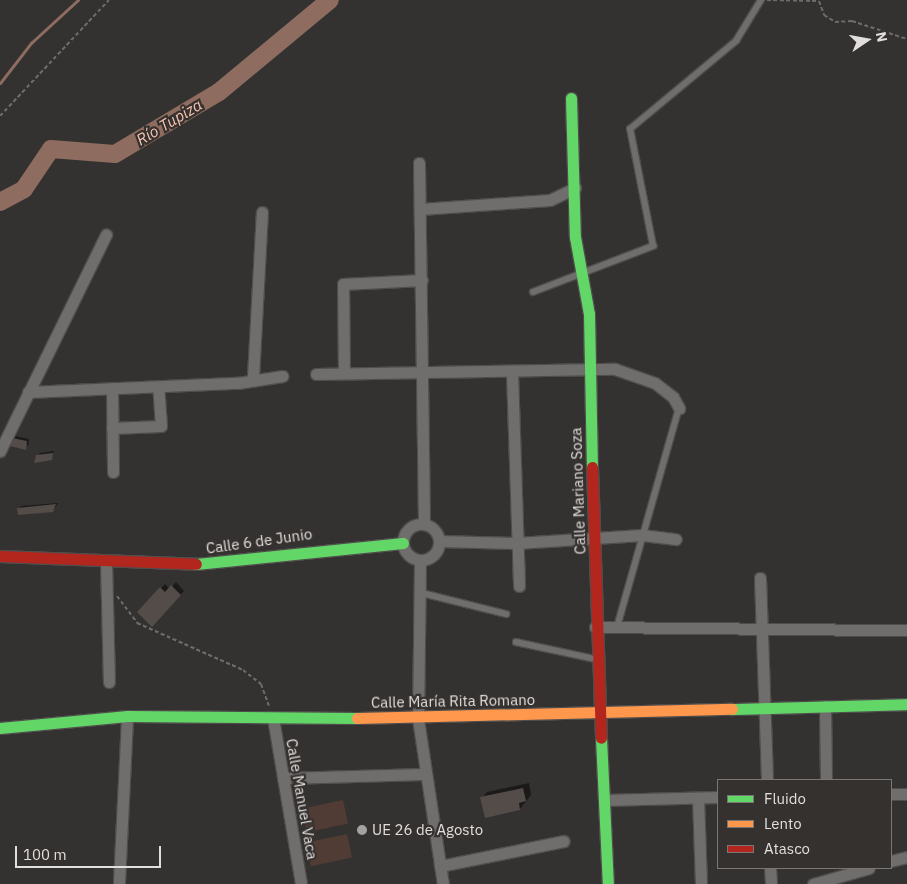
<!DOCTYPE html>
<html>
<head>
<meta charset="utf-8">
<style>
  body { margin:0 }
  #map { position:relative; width:907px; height:884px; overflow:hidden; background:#343230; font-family:"IBM Plex Sans",sans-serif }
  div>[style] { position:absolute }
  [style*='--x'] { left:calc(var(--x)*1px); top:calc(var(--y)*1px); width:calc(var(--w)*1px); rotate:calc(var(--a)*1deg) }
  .green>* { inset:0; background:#503c35; transform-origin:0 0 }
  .shadow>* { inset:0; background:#0007 }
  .stream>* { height:3px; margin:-1.5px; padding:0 1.5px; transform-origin:1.5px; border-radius:1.5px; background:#8e6c60 }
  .river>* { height:18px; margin:-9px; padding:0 9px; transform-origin:9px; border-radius:9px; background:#8e6c60 }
  .building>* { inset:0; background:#534c49 }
  .path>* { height:2px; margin-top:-1px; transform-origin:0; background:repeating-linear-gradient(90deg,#6d6c6b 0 4px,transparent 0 6.5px) }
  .roads { filter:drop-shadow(1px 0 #4f4e4c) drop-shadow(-1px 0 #4f4e4c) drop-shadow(0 1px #4f4e4c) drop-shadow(0 -1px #4f4e4c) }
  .lane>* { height:5.5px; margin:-2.75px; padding:0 2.75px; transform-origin:2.75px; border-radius:2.75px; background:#6f6e6c }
  .street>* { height:11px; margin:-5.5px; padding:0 5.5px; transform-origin:5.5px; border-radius:5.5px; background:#6f6e6c }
  .street>.ring { margin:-5.5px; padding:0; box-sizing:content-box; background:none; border:11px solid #6f6e6c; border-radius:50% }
  .fast>* { height:11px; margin:-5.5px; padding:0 5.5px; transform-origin:5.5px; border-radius:5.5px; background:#63d668 }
  .slow>* { height:11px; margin:-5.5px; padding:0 5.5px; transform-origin:5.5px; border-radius:5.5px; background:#ff974d }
  .jam>* { height:11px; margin:-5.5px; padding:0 5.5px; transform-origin:5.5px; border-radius:5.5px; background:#b3261e }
  .dots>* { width:14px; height:14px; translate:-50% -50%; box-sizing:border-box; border:2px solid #35312f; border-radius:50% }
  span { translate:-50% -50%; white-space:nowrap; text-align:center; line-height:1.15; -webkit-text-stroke:4.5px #35312f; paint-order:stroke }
  .street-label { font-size:15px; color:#e1dedd }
  .poi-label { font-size:15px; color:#e1dedd }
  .left { translate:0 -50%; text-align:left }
  .water-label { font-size:16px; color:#f7c3b1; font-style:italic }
  .legend { position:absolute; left:717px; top:779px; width:175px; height:90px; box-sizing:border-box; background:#35312f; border:1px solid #7a7675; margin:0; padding:6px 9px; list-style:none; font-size:15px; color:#e1dedd }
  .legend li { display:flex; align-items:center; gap:10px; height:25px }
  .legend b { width:25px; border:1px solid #7a7675 }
  .north { position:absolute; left:842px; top:15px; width:50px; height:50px; -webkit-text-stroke:4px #35312f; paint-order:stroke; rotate:78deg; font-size:14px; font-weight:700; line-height:20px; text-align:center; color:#e1dedd }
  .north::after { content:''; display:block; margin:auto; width:18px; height:22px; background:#e1dedd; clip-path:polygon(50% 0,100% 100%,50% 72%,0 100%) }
  .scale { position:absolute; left:15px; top:846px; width:146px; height:22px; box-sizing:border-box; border:2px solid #e1dedd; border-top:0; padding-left:6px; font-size:15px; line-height:18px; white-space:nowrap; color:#e1dedd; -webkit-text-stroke:4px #35312f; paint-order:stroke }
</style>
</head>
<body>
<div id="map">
  <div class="green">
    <div style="left:343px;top:800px;width:24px;height:42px;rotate:78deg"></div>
    <div style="left:347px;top:834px;width:24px;height:42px;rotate:78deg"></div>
  </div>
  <div class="shadow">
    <div style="clip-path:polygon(15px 436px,29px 439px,28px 446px,13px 439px)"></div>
    <div style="clip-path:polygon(54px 451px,51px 459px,37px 456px,40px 453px)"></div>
    <div style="clip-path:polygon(58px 503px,53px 511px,18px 509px,21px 506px)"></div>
    <div style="clip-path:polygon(176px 582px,184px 591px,152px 625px,139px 612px,165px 584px,170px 589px)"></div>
    <div style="clip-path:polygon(529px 783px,531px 795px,520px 809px,482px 798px,487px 792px)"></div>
  </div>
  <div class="stream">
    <div style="--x:0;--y:83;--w:51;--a:-52.2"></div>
    <div style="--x:31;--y:43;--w:64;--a:-42.5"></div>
  </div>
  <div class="river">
    <div style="--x:0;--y:202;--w:27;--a:-28"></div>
    <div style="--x:24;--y:189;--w:48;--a:-56"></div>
    <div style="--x:51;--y:149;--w:64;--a:4.5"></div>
    <div style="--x:115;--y:154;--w:121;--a:-30.8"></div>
    <div style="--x:219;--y:92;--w:144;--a:-39.7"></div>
  </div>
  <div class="building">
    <div style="clip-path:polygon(12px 438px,27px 441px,26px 450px,10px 446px)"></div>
    <div style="clip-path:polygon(53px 453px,52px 460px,34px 463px,36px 455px)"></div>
    <div style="clip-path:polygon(56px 504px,53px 512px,18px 515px,17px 508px)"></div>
    <div style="clip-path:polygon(171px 585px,181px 595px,152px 627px,137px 612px,160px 587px,165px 592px)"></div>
    <div style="clip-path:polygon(523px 788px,526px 801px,519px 803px,520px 810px,485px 818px,480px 797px)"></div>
  </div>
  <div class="path">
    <div style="--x:767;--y:0;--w:52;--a:1.1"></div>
    <div style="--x:819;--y:1;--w:15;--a:70"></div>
    <div style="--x:824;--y:15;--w:13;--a:32"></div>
    <div style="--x:835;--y:22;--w:17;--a:-3"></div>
    <div style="--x:852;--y:21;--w:58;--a:18.1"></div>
    <div style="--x:0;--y:116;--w:159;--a:-46.8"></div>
    <div style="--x:117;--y:596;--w:34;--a:53"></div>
    <div style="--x:137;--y:623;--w:116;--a:23.9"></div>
    <div style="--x:243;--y:670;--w:23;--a:38"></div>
    <div style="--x:261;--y:684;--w:23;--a:70"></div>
  </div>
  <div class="roads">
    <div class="lane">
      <div style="--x:533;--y:292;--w:129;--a:-21"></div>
      <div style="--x:653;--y:246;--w:119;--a:-101.1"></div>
      <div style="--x:630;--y:129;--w:138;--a:-39.7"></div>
      <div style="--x:736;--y:41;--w:48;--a:-58.6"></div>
      <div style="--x:422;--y:593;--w:87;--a:14"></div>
      <div style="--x:617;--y:627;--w:228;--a:-74.2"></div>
      <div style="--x:516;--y:642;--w:81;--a:12.1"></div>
    </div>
    <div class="street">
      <div style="--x:419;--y:163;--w:361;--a:89.2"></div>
      <div style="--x:420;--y:209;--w:130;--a:-4"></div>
      <div style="--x:550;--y:200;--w:28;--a:-26"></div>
      <div style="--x:344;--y:373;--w:89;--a:-90.6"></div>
      <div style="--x:343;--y:284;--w:79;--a:-2.9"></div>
      <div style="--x:512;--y:373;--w:213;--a:88.1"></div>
      <div style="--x:316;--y:374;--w:299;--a:-1"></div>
      <div style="--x:615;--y:369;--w:42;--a:19.3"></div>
      <div style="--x:655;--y:383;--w:23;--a:38"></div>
      <div style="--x:673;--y:397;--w:13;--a:61"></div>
      <div style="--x:253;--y:377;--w:165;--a:-86.9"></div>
      <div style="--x:112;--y:388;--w:84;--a:89.3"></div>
      <div style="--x:28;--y:392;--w:210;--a:-2.5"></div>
      <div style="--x:238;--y:383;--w:45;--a:-9"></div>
      <div style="--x:112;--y:428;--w:49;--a:-2.3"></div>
      <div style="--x:161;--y:426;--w:39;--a:-94"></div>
      <div style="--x:0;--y:451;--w:241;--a:-63.9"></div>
      <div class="ring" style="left:403px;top:524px;width:25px;height:25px"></div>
      <div style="--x:440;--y:541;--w:77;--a:1.5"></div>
      <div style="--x:517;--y:543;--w:125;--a:-3.7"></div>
      <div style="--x:642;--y:535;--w:34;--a:7"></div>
      <div style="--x:420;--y:560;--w:159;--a:90.7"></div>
      <div style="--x:418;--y:719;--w:167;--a:81.4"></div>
      <div style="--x:106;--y:561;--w:121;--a:88.6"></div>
      <div style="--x:760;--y:578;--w:202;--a:88"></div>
      <div style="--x:595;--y:627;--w:312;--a:0.6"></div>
      <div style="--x:825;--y:706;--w:74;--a:89.2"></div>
      <div style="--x:273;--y:718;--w:168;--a:80.4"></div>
      <div style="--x:283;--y:778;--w:143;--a:-1.6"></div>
      <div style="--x:891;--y:794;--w:16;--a:0"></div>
      <div style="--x:698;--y:798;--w:86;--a:88"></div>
      <div style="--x:604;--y:800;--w:114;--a:-1.5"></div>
      <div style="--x:891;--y:861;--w:16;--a:-14"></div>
      <div style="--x:440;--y:866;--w:126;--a:-11.4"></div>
      <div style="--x:770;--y:868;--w:16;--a:86"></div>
      <div style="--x:119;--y:882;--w:166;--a:-87.2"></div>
      <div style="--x:813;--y:884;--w:58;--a:-15.9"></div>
    </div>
    <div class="fast">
      <div style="--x:571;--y:98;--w:139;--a:88.4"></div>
      <div style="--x:575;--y:237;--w:78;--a:79.7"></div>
      <div style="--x:589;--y:314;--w:153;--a:88.9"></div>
      <div style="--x:196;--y:564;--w:208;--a:-5.8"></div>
      <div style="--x:732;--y:709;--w:175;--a:-1.6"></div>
      <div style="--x:0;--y:728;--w:128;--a:-5.4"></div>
      <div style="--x:127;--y:716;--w:230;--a:0.5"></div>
      <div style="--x:601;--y:738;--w:146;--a:87.3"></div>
    </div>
    <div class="slow">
      <div style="--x:357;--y:718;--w:375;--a:-1.4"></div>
    </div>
    <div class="jam">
      <div style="--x:592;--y:467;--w:271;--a:88.1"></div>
      <div style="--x:0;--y:556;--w:196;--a:2.3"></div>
    </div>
  </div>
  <div class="dots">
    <div style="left:362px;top:830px;background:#a4a2a0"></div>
  </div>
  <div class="street-label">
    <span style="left:578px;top:491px;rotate:-92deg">Calle Mariano Soza</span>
    <span style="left:259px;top:541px;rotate:-8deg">Calle 6 de Junio</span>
    <span style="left:453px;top:701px;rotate:-1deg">Calle María Rita Romano</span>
    <span style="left:302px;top:799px;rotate:80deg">Calle Manuel Vaca</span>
  </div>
  <div class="poi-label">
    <span class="left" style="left:372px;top:830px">UE 26 de Agosto</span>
  </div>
  <div class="water-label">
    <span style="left:169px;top:122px;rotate:-31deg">Río Tupiza</span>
  </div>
  <ul class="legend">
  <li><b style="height:6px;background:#63d668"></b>Fluido</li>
  <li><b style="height:6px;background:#ff974d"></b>Lento</li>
  <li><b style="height:6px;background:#b3261e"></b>Atasco</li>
  </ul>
  <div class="north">N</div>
  <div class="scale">100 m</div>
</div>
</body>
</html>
